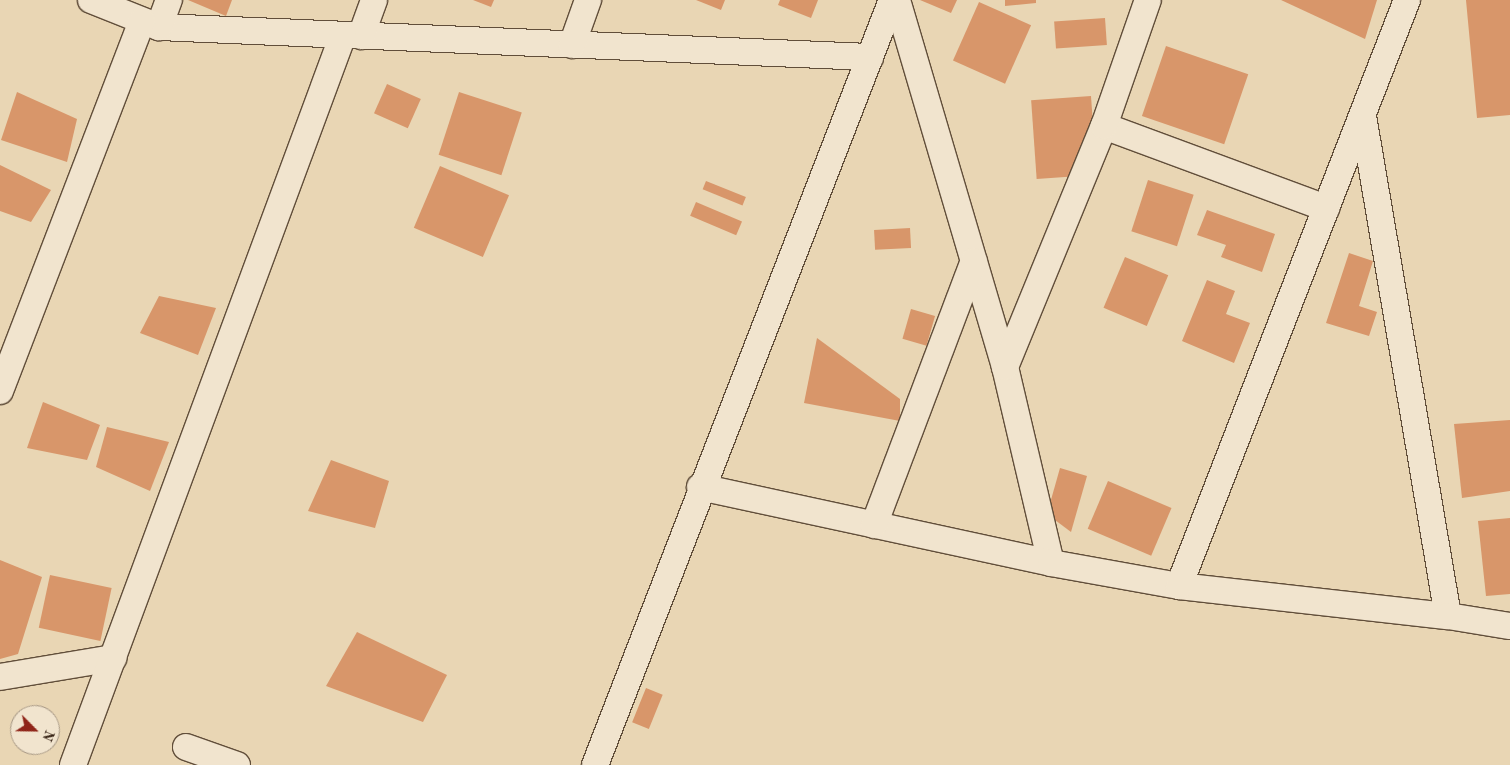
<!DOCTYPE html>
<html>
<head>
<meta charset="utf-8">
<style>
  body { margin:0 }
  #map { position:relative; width:1510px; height:765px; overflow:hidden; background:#e9d6b4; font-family:"Old Standard TT",serif }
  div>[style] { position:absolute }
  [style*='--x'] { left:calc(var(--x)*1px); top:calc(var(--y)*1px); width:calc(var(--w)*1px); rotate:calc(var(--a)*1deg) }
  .building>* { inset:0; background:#d8966a; transform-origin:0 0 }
  .roads { filter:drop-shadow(1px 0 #614e3a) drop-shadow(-1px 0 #614e3a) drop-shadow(0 1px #614e3a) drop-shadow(0 -1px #614e3a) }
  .minor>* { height:26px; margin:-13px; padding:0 13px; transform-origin:13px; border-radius:13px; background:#f1e4ce }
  span { translate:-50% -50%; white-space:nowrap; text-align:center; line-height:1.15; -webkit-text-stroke:4px #f1e4ce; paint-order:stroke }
  .north { position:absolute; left:10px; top:705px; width:50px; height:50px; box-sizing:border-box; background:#f1e4ce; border:1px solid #a59683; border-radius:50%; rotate:113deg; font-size:14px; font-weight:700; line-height:20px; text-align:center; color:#342012 }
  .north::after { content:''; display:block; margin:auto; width:18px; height:22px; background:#8f2418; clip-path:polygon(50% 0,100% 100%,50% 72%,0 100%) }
</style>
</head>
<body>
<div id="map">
  <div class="building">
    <div style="clip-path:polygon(188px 0,232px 0,226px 16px)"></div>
    <div style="clip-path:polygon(473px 0,494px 0,491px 7px)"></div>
    <div style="clip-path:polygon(696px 0,725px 0,721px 10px)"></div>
    <div style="clip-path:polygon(780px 0,818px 0,811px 18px,778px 5px)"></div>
    <div style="clip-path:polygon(920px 0,957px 0,951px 13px)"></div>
    <div style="clip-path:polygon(1005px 0,1036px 0,1036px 3px,1005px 6px)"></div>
    <div style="clip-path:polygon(1281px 0,1377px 0,1365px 39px)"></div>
    <div style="clip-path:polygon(1466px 0,1510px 0,1510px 115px,1477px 118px)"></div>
    <div style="left:979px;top:2px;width:57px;height:64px;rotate:24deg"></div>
    <div style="left:1105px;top:18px;width:27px;height:51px;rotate:86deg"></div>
    <div style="left:1166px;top:46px;width:87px;height:74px;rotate:19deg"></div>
    <div style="left:387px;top:84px;width:37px;height:32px;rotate:24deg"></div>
    <div style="clip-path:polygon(17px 92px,77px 119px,67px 162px,1px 140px)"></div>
    <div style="left:459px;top:92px;width:66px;height:66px;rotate:18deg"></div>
    <div style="left:1091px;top:96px;width:79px;height:60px;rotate:86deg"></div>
    <div style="clip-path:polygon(0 165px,51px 190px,31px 222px,0 211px)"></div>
    <div style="left:440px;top:166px;width:75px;height:67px;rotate:23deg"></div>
    <div style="left:1148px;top:180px;width:48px;height:54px;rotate:18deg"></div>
    <div style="left:706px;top:181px;width:43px;height:9px;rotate:22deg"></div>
    <div style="left:696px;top:202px;width:50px;height:15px;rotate:23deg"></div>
    <div style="clip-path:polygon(1207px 210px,1275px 234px,1262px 272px,1221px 257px,1226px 245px,1197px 235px)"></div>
    <div style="left:910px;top:228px;width:20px;height:36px;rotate:87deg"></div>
    <div style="clip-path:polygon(1349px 253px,1373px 261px,1359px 306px,1377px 312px,1369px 336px,1326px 323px)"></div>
    <div style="left:1125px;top:257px;width:47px;height:55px;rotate:23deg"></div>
    <div style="clip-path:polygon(1207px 280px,1235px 291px,1226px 314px,1250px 323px,1234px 363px,1182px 341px)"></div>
    <div style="clip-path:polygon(159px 296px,216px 308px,198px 355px,140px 333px)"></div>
    <div style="left:911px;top:309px;width:25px;height:31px;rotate:16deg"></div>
    <div style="clip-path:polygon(817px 338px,900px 399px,900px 421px,804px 403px)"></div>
    <div style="clip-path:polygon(43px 402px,100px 425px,87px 460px,27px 448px)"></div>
    <div style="clip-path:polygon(1510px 420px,1510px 491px,1462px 498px,1454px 424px)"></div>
    <div style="clip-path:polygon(107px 427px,169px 442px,150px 491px,96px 467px)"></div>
    <div style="clip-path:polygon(331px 460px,389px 481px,375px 528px,308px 511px)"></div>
    <div style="clip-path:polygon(1060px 468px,1087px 476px,1071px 532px,1047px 514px)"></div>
    <div style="left:1108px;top:481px;width:69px;height:52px;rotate:23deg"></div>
    <div style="clip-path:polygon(1510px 518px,1510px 594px,1486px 596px,1478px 521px)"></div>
    <div style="clip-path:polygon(0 560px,42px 577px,18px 654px,0 659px)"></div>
    <div style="left:50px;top:575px;width:63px;height:54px;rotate:12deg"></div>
    <div style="clip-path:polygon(357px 632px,447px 675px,423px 722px,326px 686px)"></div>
    <div style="left:646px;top:688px;width:18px;height:37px;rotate:22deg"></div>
  </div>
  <div class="roads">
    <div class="minor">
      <div style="--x:91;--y:0;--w:73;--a:21.7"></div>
      <div style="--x:159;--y:27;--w:712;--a:2.42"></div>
      <div style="--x:897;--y:0;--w:383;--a:73.6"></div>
      <div style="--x:1005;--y:367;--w:201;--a:76.8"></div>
      <div style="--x:159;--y:27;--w:29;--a:-70"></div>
      <div style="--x:361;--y:36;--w:38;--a:-70"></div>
      <div style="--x:572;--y:45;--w:48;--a:-70.4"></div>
      <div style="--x:1363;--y:116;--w:507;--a:80.35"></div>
      <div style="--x:1104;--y:126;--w:237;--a:20.3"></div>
      <div style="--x:1005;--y:367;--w:261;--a:-67.7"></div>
      <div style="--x:1104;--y:126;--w:133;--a:-70.8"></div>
      <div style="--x:0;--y:391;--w:396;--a:-69"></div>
      <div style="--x:700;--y:487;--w:359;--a:12.2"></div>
      <div style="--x:1051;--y:563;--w:130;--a:10.2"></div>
      <div style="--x:1179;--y:586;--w:271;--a:6.4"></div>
      <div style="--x:1448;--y:616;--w:63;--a:9.2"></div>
      <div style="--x:874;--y:525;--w:282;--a:-69.3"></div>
      <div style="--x:1179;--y:586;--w:629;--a:-68.74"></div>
      <div style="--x:0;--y:677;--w:115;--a:-9.5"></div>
      <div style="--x:186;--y:747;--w:54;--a:19.4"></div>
      <div style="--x:73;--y:765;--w:778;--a:-69.7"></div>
      <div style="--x:595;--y:765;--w:821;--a:-68.78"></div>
    </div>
  </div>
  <div class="north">N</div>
</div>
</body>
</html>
